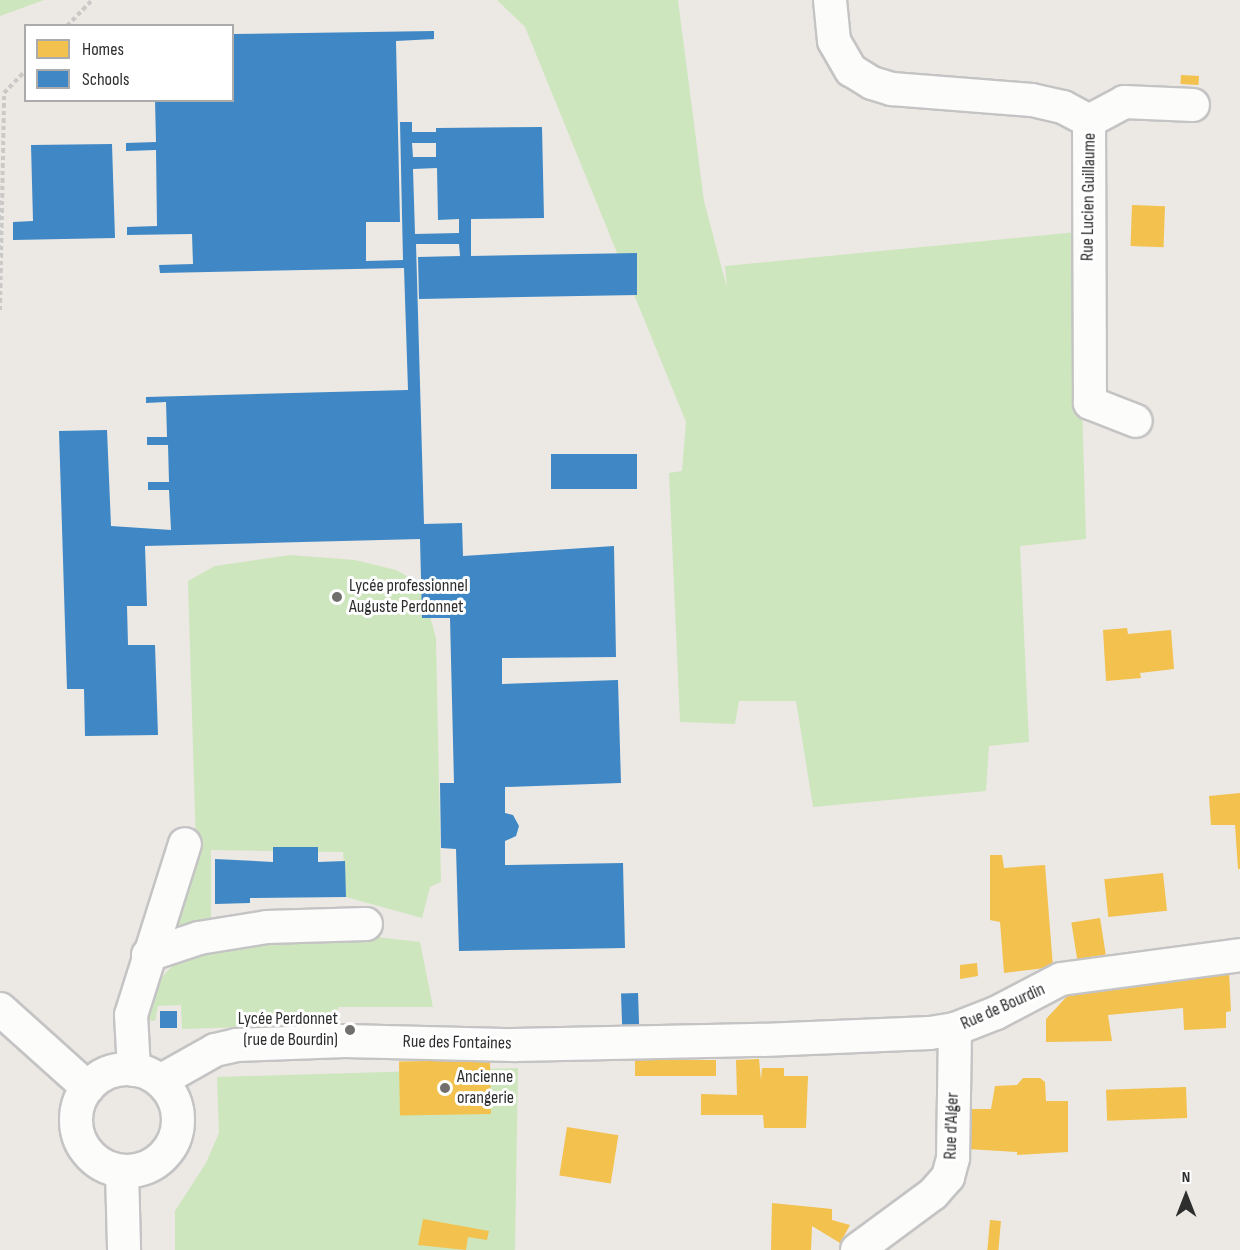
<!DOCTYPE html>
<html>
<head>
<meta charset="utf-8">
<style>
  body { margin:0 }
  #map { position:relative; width:1240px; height:1250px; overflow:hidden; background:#ece8e4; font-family:"Sofia Sans Condensed",sans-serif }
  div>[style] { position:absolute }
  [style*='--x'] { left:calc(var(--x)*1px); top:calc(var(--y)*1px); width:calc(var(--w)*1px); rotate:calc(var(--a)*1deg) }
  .green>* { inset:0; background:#cee6be }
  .homes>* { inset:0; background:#f2c14e; transform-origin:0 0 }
  .schools>* { inset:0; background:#3f88c5; transform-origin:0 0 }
  .path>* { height:4px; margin-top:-2px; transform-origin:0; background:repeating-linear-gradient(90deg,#c9c9c8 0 4.5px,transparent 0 7.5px) }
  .roads { filter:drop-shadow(2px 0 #c5c4c5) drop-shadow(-2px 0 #c5c4c5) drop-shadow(0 2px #c5c4c5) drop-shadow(0 -2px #c5c4c5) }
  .minor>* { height:32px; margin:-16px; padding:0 16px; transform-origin:16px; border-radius:16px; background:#fcfcfb }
  .minor>.ring { margin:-16px; padding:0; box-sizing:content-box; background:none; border:32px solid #fcfcfb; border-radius:50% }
  .dots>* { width:16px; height:16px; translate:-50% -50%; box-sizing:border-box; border:3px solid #fff; border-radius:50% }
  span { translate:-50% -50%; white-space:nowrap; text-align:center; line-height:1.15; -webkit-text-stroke:6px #fff; paint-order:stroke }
  .street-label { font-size:18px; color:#2e2e2e }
  .poi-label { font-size:18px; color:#2e2e2e }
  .left { translate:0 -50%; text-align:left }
  .right { translate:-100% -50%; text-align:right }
  .legend { position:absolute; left:24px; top:24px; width:210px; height:78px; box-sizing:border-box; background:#fff; border:2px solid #ababab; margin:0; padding:8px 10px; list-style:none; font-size:18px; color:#2e2e2e }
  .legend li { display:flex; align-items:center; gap:12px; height:30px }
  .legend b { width:30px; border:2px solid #ababab }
  .north { position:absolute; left:1156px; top:1166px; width:60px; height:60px; -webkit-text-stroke:4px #fff; paint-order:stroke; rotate:0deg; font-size:16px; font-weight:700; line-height:24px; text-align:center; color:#2e2e2e }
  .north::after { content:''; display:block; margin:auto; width:21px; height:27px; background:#2e2e2e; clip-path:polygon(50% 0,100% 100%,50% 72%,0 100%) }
</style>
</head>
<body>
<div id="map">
  <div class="green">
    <div style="clip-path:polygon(0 0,44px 0,0 16px)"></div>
    <div style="clip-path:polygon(497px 0,678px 0,704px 201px,727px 288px,725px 266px,1077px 232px,1086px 539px,1020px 546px,1029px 742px,989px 746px,986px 791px,813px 807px,796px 701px,739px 701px,735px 724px,680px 722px,669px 473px,682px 471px,686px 422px,525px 27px)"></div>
    <div style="clip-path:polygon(290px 555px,355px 560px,396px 570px,421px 584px,436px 638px,441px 882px,430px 887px,422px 918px,346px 897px,343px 852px,211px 850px,211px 921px,187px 932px,178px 928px,172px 917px,196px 848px,188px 581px,215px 566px)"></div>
    <div style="clip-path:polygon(351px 934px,420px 942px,433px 1007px,338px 1007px,338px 1024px,182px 1029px,181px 1005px,158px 1006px,155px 1021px,143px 1020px,144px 997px,173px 965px,191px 955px,236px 943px)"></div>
    <div style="clip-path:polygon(518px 1068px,515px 1250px,175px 1250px,175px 1211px,206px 1163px,219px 1133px,217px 1077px)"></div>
  </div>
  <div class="homes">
    <div style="left:1181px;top:75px;width:18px;height:9px;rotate:3deg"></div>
    <div style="left:1132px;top:205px;width:33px;height:41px;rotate:2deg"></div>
    <div style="clip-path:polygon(1127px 628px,1128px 634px,1171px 630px,1174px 669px,1140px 673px,1141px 678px,1106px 681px,1103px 630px)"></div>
    <div style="clip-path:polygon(1240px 793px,1240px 869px,1238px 869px,1235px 825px,1211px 825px,1209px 796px)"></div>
    <div style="clip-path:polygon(990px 855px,1002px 855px,1004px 868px,1045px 865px,1053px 967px,1004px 973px,1000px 922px,990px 920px)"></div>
    <div style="left:1163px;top:873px;width:38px;height:59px;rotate:84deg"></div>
    <div style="left:1100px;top:918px;width:37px;height:29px;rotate:81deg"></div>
    <div style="clip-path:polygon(977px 963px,978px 976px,960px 979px,960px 965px)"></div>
    <div style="clip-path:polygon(1229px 971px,1231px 1011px,1226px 1012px,1226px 1028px,1184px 1030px,1183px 1008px,1108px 1015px,1112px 1041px,1046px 1042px,1046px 1019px,1070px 993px)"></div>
    <div style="clip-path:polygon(759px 1059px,761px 1080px,762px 1068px,784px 1068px,784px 1076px,808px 1076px,806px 1128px,764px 1128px,763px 1115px,701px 1115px,701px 1094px,737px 1095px,736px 1060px)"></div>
    <div style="left:490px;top:1060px;width:54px;height:91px;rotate:89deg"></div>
    <div style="left:635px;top:1060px;width:81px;height:16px"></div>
    <div style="clip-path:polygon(1023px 1078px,1040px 1078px,1045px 1082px,1046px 1101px,1068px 1101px,1068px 1152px,1017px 1155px,1017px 1152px,967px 1149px,968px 1109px,991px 1109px,995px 1086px,1017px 1085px)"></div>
    <div style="left:1186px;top:1087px;width:31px;height:80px;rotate:88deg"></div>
    <div style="left:567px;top:1127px;width:52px;height:49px;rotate:9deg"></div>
    <div style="clip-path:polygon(772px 1203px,832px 1209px,832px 1220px,850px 1225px,840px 1243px,812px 1226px,811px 1250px,771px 1250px)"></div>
    <div style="clip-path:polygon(423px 1219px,489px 1231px,487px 1240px,468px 1237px,466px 1250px,418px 1245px)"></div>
    <div style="left:990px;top:1220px;width:11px;height:30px;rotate:5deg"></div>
  </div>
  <div class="schools">
    <div style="clip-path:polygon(evenodd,434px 31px,434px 39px,396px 41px,400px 222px,366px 222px,366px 261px,403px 260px,400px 122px,412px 122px,412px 132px,436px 132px,436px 128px,542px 127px,544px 218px,471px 219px,471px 256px,637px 253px,637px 295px,419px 299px,418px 257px,460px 256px,459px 244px,416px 244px,424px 524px,462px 523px,463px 556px,614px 546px,616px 657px,502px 658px,502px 684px,618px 680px,621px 783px,505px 787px,505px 813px,513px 815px,519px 826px,516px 836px,505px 841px,505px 865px,623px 863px,625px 948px,459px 951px,456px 849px,441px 848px,440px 783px,454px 783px,450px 618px,422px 618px,420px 539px,145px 546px,147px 606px,127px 606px,128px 645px,155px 645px,158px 735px,85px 736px,84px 689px,67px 689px,59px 431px,107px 430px,111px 526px,171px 530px,169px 490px,148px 490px,148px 482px,169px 482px,168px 445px,147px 445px,147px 437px,167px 437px,166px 402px,146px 403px,146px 397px,408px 390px,404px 268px,160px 273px,159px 265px,193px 264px,192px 234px,127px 235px,127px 227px,157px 226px,156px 150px,126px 151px,126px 143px,156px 142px,155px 100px,232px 100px,232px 34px,434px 31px,412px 143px,436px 143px,436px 157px,413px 157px,412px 143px,434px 31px,437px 168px,438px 220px,459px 219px,459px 233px,415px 234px,413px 169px,437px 168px)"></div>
    <div style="clip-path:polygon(112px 144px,115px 238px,13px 240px,13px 222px,33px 221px,31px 145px)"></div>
    <div style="left:551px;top:454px;width:86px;height:35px"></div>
    <div style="clip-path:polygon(273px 847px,318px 847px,318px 862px,345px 861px,346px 897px,250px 898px,250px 903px,215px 904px,215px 859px,273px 862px)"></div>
    <div style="left:638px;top:993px;width:34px;height:17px;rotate:88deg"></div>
    <div style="left:160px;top:1011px;width:17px;height:17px"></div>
  </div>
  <div class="path">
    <div style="--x:67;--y:26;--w:36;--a:-46"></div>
    <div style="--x:0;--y:310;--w:217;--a:-88.9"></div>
    <div style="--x:4;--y:93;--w:32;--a:-46"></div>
  </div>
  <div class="roads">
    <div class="minor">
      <div style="--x:830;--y:0;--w:41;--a:84.4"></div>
      <div style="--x:834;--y:41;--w:34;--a:60"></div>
      <div style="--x:851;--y:70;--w:25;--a:32"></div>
      <div style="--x:872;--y:83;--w:21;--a:17"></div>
      <div style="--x:892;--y:89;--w:140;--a:4.5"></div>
      <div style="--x:1032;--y:100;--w:32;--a:13"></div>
      <div style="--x:1063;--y:107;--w:30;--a:28"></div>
      <div style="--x:1089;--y:121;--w:282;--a:89.8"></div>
      <div style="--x:1090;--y:403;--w:49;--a:21.4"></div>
      <div style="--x:1089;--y:121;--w:40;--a:-28"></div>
      <div style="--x:1124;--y:102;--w:69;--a:2.5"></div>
      <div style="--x:148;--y:955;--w:54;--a:-18.4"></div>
      <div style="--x:199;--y:938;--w:69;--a:-9.2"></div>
      <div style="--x:267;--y:927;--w:99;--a:-1.7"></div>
      <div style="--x:0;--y:1009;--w:118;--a:41.9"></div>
      <div class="ring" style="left:76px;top:1069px;width:70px;height:70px"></div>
      <div style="--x:134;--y:1070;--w:55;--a:-93.1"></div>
      <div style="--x:131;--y:1015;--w:179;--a:-72.5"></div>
      <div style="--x:160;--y:1081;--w:63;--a:-29.4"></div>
      <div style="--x:215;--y:1050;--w:22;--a:-13"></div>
      <div style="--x:236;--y:1045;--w:109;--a:-2.1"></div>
      <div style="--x:345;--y:1041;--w:169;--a:1.4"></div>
      <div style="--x:514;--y:1045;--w:249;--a:-1.2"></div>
      <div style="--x:763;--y:1040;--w:167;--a:-2.4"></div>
      <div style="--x:930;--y:1033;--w:25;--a:-9"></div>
      <div style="--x:955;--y:1029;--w:44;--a:-21.3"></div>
      <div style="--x:996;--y:1013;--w:73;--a:-27.6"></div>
      <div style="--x:1061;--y:979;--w:181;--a:-7.6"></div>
      <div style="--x:122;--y:1171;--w:79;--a:88.5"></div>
      <div style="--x:857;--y:1250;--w:94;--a:-36.4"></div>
      <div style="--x:933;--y:1194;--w:23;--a:-49"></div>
      <div style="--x:948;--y:1177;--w:20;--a:-75"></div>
      <div style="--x:953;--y:1158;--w:129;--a:-89.1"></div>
    </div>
  </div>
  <div class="dots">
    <div style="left:337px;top:597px;background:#706f6e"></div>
    <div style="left:350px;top:1030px;background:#706f6e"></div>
    <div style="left:445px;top:1088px;background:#706f6e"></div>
  </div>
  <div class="street-label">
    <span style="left:1089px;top:197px;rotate:-89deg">Rue Lucien Guillaume</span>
    <span style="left:1003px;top:1007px;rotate:-24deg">Rue de Bourdin</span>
    <span style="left:457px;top:1043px;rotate:1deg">Rue des Fontaines</span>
    <span style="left:952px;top:1126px;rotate:-88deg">Rue d'Alger</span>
  </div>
  <div class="poi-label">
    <span class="left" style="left:349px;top:597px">Lycée professionnel<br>Auguste Perdonnet</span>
    <span class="right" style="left:338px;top:1030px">Lycée Perdonnet<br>(rue de Bourdin)</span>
    <span class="left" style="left:457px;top:1088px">Ancienne<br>orangerie</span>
  </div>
  <ul class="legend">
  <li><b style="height:16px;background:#f2c14e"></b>Homes</li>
  <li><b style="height:16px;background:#3f88c5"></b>Schools</li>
  </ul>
  <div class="north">N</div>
</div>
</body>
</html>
